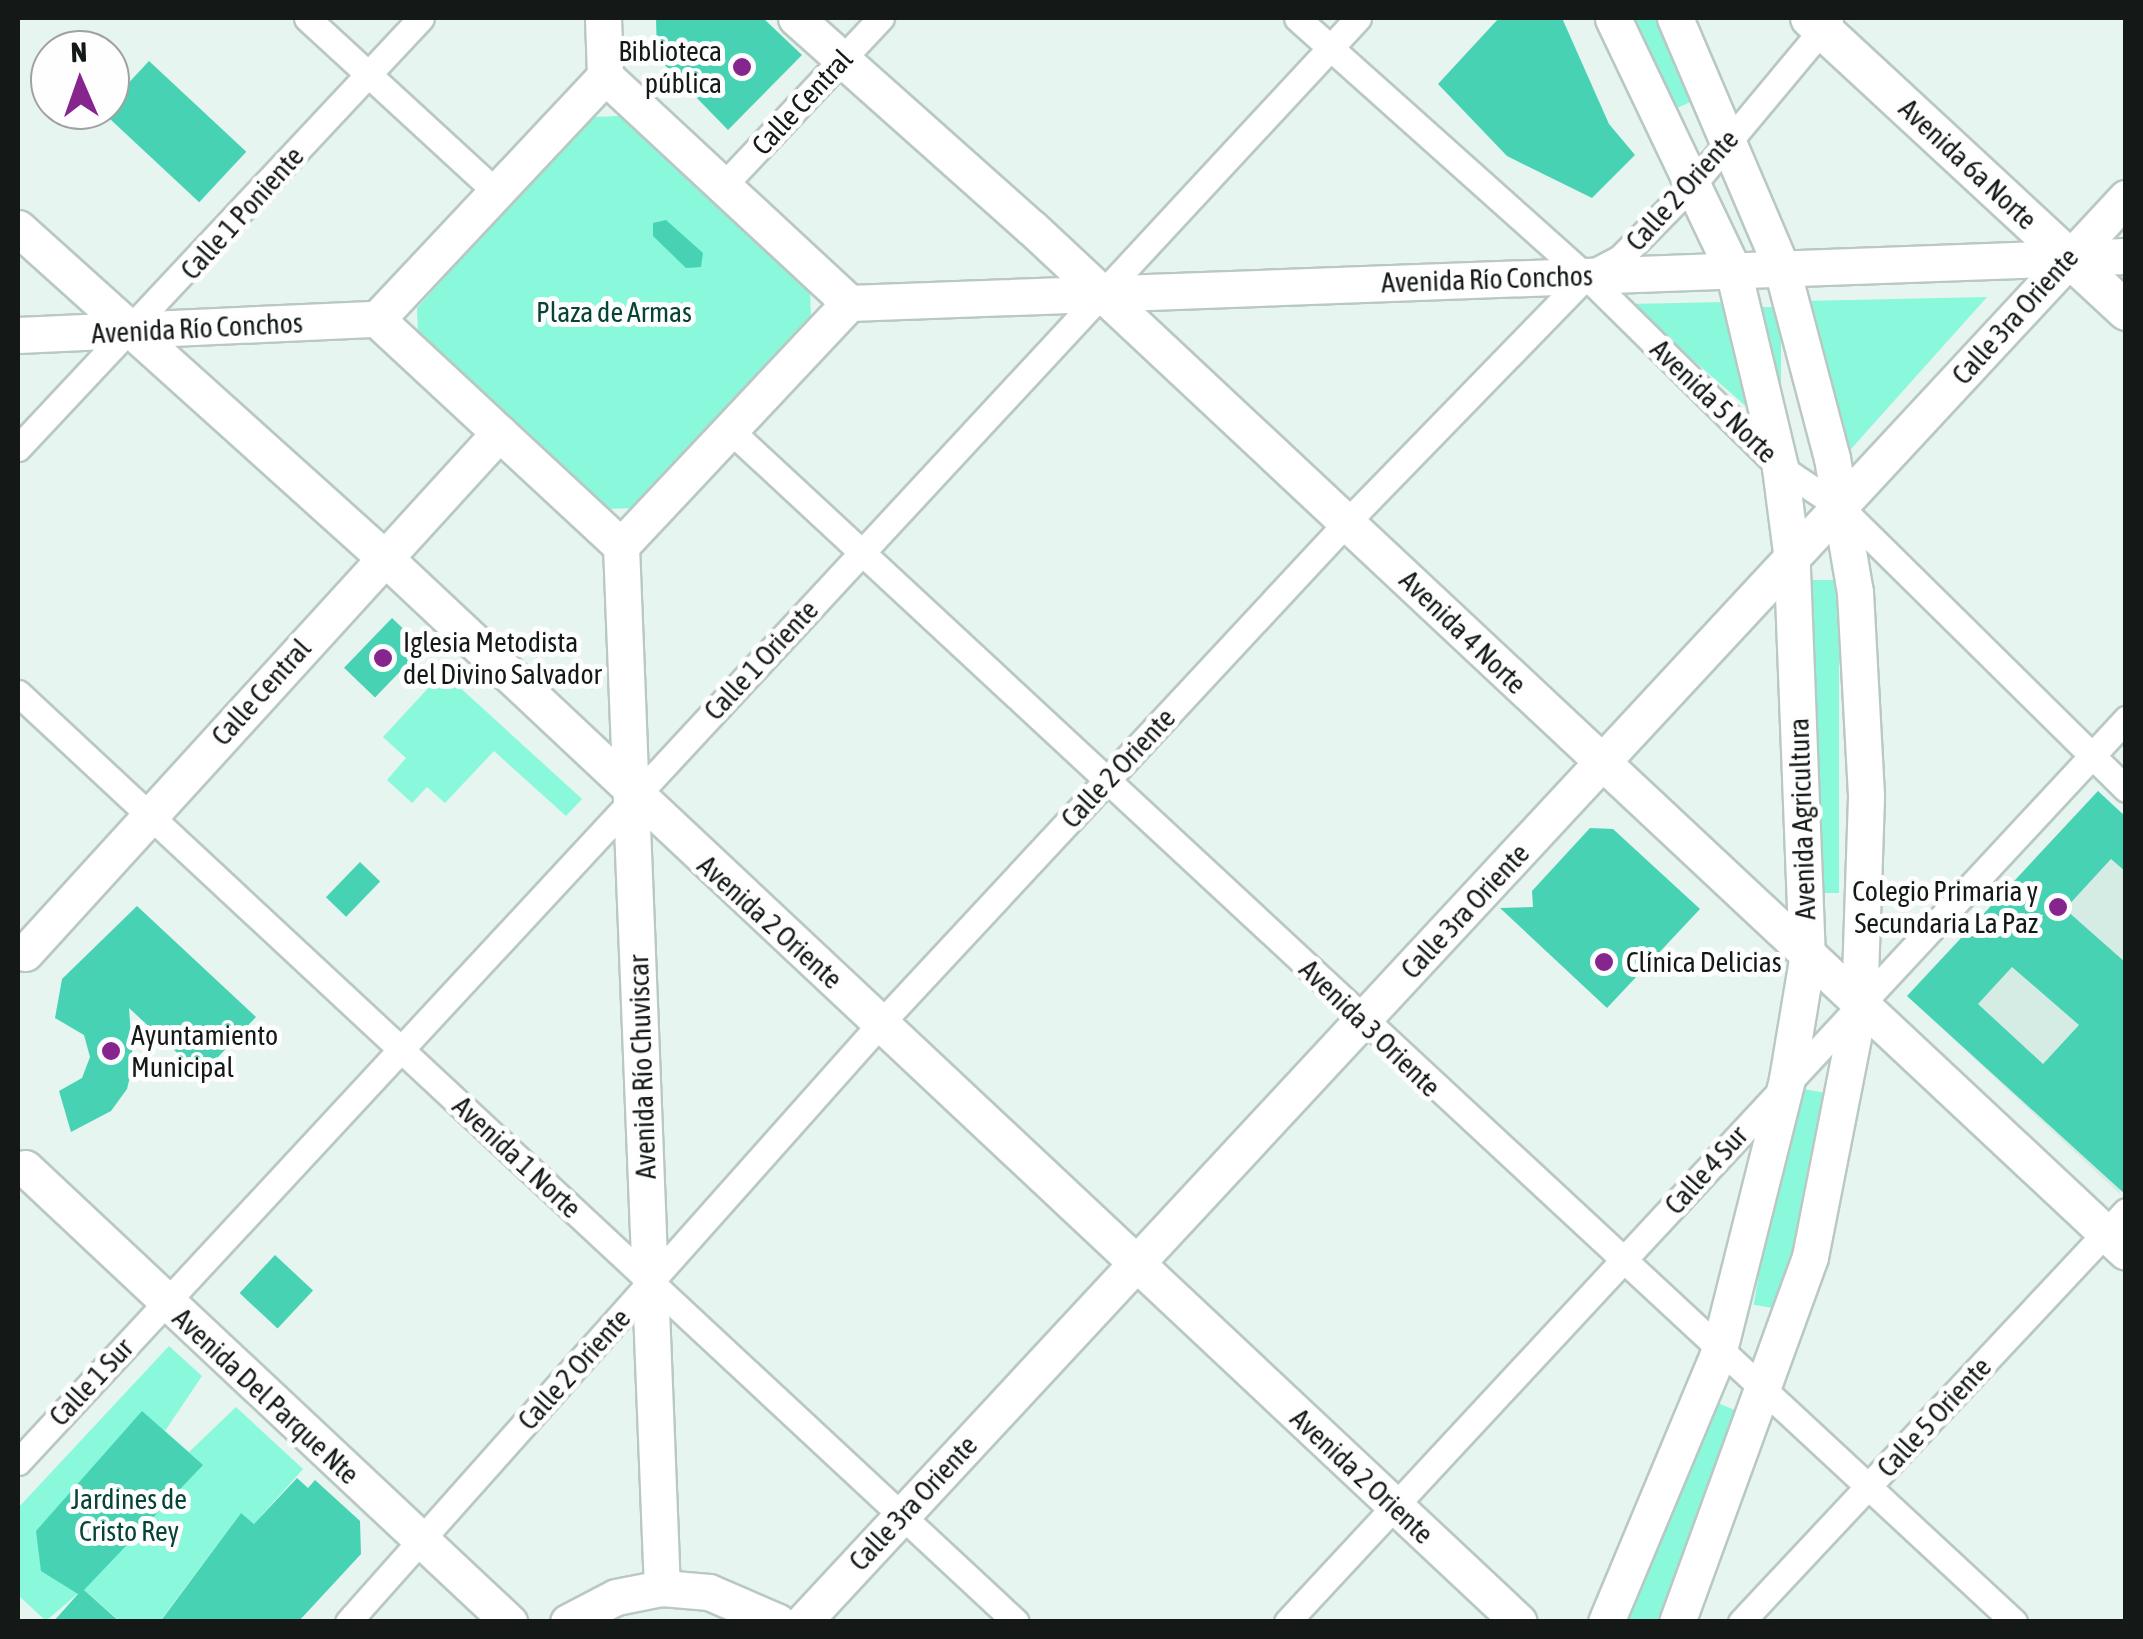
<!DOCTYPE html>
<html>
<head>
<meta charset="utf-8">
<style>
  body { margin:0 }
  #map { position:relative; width:2143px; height:1639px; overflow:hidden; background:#e7f5f0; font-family:"Asap Condensed",sans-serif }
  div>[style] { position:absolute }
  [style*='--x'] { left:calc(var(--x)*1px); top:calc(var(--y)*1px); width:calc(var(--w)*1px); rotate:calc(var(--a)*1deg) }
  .built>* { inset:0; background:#d5ece5 }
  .green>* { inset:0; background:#89f8db; transform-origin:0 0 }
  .building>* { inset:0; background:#47d2b3; transform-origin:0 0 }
  .roads { filter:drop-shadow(2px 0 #bac8c4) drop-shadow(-2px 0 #bac8c4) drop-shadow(0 2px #bac8c4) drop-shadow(0 -2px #bac8c4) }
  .street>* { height:25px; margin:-12.5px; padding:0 12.5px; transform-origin:12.5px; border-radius:12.5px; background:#fff }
  .secondary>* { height:35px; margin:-17.5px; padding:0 17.5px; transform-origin:17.5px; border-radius:17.5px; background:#fff }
  .primary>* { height:38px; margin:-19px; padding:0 19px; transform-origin:19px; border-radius:19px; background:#fff }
  .dots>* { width:28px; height:28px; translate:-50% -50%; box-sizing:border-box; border:5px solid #fefefe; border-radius:50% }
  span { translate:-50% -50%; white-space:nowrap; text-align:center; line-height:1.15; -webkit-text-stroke:10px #fefefe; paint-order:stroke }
  .poi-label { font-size:28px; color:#141917 }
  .right { translate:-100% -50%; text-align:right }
  .left { translate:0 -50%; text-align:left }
  .street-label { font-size:28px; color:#141917 }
  .park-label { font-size:28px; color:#064438 }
  .frame { position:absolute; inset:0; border:20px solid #141917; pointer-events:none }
  .north { position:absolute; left:30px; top:30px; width:100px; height:100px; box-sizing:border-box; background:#fefefe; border:2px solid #a0a2a2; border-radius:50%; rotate:358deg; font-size:28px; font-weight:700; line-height:40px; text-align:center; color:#141917 }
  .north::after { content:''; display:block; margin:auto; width:35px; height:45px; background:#87258e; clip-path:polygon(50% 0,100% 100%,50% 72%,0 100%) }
</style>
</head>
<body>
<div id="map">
  <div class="built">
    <div style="clip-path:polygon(2098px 791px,2125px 817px,2120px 1194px,1907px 996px)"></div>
  </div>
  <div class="green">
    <div style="clip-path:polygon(1630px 18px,1659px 18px,1699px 98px,1675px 109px)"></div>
    <div style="clip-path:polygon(622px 116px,810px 291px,811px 318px,636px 508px,603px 509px,418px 335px,417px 308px,589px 117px)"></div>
    <div style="clip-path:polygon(1987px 297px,1843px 458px,1802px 301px)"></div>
    <div style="clip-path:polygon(1724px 302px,1749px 409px,1629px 304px)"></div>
    <div style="left:1756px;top:307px;width:25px;height:115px"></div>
    <div style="left:1810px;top:580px;width:29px;height:313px"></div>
    <div style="clip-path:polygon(443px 672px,582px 799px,566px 816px,494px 751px,445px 803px,427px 787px,412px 803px,387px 780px,406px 758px,383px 737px)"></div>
    <div style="left:1792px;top:1087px;width:42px;height:221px;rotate:10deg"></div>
    <div style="clip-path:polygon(169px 1346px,202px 1376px,165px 1431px,189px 1452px,236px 1407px,303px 1469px,254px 1524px,241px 1513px,160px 1621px,120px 1621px,83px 1589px,46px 1621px,18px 1595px,18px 1508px)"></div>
    <div style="clip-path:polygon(1711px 1400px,1744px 1414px,1664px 1621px,1621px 1622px,1669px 1519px)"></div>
  </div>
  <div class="building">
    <div style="clip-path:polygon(656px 18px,763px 18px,802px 55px,728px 130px,657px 57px)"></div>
    <div style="clip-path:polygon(1499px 18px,1562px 18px,1609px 124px,1635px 155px,1592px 198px,1507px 156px,1438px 84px)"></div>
    <div style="left:149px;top:61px;width:133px;height:69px;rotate:43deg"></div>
    <div style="clip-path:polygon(666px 220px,703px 253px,701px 267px,686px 268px,653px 236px,653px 223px)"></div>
    <div style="left:392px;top:618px;width:43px;height:69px;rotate:44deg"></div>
    <div style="clip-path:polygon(evenodd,2098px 791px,2126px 817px,2126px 872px,2111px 859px,2065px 909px,2126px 963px,2126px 1195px,1907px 996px,2098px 791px,2012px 967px,2079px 1025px,2043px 1064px,1978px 1004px,2012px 967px)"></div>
    <div style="clip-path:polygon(1590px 828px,1613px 829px,1700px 909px,1607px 1008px,1500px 908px,1533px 907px,1532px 891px)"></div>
    <div style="left:360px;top:862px;width:28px;height:49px;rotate:44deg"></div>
    <div style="clip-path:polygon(137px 906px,256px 1017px,201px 1075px,129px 1008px,133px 1064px,127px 1089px,111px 1111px,71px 1132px,59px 1091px,82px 1078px,90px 1057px,84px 1035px,55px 1018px,62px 979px)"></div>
    <div style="left:275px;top:1255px;width:52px;height:52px;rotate:43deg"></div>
    <div style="clip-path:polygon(142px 1411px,203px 1465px,84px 1590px,120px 1622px,53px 1622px,78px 1594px,41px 1571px,36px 1531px)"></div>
    <div style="clip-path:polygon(297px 1478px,308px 1488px,315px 1480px,360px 1521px,361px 1554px,298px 1622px,160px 1622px,241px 1513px,254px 1524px)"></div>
  </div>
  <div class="roads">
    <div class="street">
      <div style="--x:307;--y:18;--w:257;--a:42.6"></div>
      <div style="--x:1297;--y:18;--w:387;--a:41.8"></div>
      <div style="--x:1586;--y:276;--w:272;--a:44.6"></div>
      <div style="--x:1780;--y:467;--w:73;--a:33.9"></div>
      <div style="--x:1841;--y:508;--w:400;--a:44.6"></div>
      <div style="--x:723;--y:186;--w:231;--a:-46.8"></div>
      <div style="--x:730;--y:430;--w:1752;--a:42.87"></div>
      <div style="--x:18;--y:448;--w:589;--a:-46.86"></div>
      <div style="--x:18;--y:693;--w:1363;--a:42.95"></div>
      <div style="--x:18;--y:1462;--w:1970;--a:-47.14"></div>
      <div style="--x:348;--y:1622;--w:802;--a:-48.34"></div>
      <div style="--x:881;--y:1023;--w:684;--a:-47.07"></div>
      <div style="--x:1347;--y:522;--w:343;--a:-45.8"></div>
      <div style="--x:1586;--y:276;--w:40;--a:-28"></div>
      <div style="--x:1621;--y:257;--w:105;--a:-45.4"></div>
      <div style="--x:1695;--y:182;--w:211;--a:-50.2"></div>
      <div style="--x:1287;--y:1622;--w:1233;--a:-47.1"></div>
      <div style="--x:1741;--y:1622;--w:563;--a:-46.87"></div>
    </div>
    <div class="secondary">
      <div style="--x:603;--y:18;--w:58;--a:88"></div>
      <div style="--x:796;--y:18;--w:316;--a:41.7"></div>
      <div style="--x:1032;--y:228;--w:1498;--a:43.11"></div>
      <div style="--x:1675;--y:18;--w:273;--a:66.9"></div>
      <div style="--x:1782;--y:269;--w:196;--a:75.2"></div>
      <div style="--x:1832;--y:458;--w:136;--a:80.3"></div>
      <div style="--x:1855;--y:592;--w:205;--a:86.9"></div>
      <div style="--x:1866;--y:797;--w:210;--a:91.9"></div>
      <div style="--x:1859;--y:1007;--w:255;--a:101.1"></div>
      <div style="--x:1810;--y:1257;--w:388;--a:110"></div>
      <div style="--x:605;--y:76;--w:333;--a:42.9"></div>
      <div style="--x:849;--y:303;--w:333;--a:133.2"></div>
      <div style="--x:621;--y:546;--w:333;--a:-137.1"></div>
      <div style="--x:377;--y:319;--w:333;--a:-46.8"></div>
      <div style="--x:18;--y:228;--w:492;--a:42"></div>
      <div style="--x:384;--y:557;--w:1556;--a:43.18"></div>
      <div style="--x:849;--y:303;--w:1278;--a:-2.11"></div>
      <div style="--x:18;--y:335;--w:359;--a:-2.6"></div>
      <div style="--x:621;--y:546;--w:1043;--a:87.75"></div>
      <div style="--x:25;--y:953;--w:704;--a:-47.65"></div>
      <div style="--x:25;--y:1168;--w:664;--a:43.17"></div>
      <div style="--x:568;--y:1622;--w:54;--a:-27.5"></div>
      <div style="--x:616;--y:1597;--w:47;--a:-11.1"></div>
      <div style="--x:662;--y:1588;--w:47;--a:4.9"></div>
      <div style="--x:709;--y:1592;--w:75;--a:23.5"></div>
      <div style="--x:803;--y:1622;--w:1944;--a:-47.11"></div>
      <div style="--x:1606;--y:1622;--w:290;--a:-67.3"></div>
      <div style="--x:1718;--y:1354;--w:284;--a:-75.9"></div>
      <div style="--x:1787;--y:1079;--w:122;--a:-80.5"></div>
      <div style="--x:1807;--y:959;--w:399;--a:-92.2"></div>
      <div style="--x:1792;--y:560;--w:94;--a:-97.4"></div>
      <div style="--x:1780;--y:467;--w:203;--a:-103.4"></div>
      <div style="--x:1733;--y:270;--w:279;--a:-115.5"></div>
    </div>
    <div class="primary">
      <div style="--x:1810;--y:18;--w:431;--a:42.8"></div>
    </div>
  </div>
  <div class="dots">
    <div style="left:742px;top:67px;background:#87258e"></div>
    <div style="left:383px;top:658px;background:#87258e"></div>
    <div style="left:2058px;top:907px;background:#87258e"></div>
    <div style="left:1604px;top:962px;background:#87258e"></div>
    <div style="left:111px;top:1051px;background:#87258e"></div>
  </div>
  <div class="poi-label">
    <span class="right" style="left:722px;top:67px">Biblioteca<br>pública</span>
    <span class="left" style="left:403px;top:658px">Iglesia Metodista<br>del Divino Salvador</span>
    <span class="right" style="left:2038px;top:907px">Colegio Primaria y<br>Secundaria La Paz</span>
    <span class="left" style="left:1626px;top:962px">Clínica Delicias</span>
    <span class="left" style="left:131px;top:1051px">Ayuntamiento<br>Municipal</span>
  </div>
  <div class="street-label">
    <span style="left:802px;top:102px;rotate:-47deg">Calle Central</span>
    <span style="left:1968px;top:164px;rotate:43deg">Avenida 6a Norte</span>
    <span style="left:1682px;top:190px;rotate:-48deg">Calle 2 Oriente</span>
    <span style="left:242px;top:213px;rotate:-48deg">Calle 1 Poniente</span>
    <span style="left:1487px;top:279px;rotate:-2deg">Avenida Río Conchos</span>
    <span style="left:2015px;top:316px;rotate:-48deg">Calle 3ra Oriente</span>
    <span style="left:197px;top:328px;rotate:-3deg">Avenida Río Conchos</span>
    <span style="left:1714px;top:401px;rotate:44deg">Avenida 5 Norte</span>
    <span style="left:1463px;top:632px;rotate:44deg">Avenida 4 Norte</span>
    <span style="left:761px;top:660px;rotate:-47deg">Calle 1 Oriente</span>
    <span style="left:261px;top:692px;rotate:-48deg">Calle Central</span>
    <span style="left:1118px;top:768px;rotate:-47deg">Calle 2 Oriente</span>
    <span style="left:1802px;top:819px;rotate:-92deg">Avenida Agricultura</span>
    <span style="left:1465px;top:911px;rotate:-47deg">Calle 3ra Oriente</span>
    <span style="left:770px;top:922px;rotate:42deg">Avenida 2 Oriente</span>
    <span style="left:1370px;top:1028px;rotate:44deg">Avenida 3 Oriente</span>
    <span style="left:642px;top:1067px;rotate:-92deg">Avenida Río Chuviscar</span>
    <span style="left:517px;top:1157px;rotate:43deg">Avenida 1 Norte</span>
    <span style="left:1706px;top:1170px;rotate:-48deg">Calle 4 Sur</span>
    <span style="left:574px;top:1369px;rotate:-48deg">Calle 2 Oriente</span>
    <span style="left:91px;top:1382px;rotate:-47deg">Calle 1 Sur</span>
    <span style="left:266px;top:1396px;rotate:43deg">Avenida Del Parque Nte</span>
    <span style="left:1934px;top:1417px;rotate:-47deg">Calle 5 Oriente</span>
    <span style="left:1362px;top:1476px;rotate:43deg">Avenida 2 Oriente</span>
    <span style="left:913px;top:1503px;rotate:-47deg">Calle 3ra Oriente</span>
  </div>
  <div class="park-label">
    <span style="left:614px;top:312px">Plaza de Armas</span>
    <span style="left:129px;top:1515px">Jardines de<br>Cristo Rey</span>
  </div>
  <div class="frame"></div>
  <div class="north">N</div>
</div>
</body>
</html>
